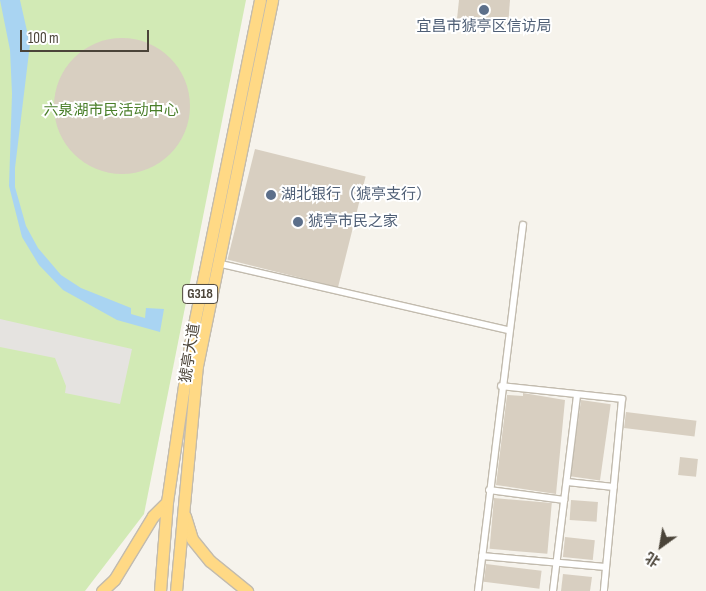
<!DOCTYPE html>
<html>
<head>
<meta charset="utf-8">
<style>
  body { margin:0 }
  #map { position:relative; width:706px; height:591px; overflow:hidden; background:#f6f3ec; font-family:"Sofia Sans Condensed","Noto Sans SC",sans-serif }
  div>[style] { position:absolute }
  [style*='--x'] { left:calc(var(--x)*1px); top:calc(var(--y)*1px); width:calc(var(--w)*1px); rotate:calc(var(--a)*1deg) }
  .green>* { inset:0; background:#d2eab5 }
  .parking>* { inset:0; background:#e5e3e0 }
  .water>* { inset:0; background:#a9d4f2 }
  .building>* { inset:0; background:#d8cfc1; transform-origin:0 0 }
  .round { border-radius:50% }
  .roads { filter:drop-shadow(1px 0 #c2bbae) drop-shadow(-1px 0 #c2bbae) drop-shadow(0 1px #c2bbae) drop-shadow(0 -1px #c2bbae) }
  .minor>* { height:6px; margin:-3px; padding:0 3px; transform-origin:3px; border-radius:3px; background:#fff }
  .trunk>* { height:11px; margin:-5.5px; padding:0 5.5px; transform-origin:5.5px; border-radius:5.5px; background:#ffd985 }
  .dots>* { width:14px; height:14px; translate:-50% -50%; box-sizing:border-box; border:2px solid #fff; border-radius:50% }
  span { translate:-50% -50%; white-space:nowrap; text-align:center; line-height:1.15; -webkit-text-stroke:4px #fff; paint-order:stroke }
  .shield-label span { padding:1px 4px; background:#fff; border:1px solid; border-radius:4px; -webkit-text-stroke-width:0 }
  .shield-label { font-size:14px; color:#4b4439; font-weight:700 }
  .service-label { font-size:15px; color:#4e5e75 }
  .left { translate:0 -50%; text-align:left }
  .park-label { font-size:15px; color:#4a7f2a }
  .street-label { font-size:15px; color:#4b4439 }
  .north { position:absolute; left:636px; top:521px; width:50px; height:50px; -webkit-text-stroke:4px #fff; paint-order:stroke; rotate:212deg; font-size:14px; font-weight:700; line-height:20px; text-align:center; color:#4b4439 }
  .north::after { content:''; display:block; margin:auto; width:18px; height:22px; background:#4b4439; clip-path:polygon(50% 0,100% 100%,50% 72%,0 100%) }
  .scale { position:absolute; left:20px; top:30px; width:129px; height:22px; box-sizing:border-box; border:2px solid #4b4439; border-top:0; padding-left:6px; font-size:15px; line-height:18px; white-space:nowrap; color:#4b4439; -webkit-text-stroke:4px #fff; paint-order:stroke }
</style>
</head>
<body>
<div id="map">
  <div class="green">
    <div style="clip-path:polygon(0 0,246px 0,144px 514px,85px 591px,0 591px)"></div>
  </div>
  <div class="parking">
    <div style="clip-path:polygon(0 319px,132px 349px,120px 404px,65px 393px,66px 386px,55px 358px,0 347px)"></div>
  </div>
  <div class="water">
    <div style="clip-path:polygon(0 0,20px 0,30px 44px,15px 168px,15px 187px,26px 226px,38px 248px,61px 275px,81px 288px,131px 308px,131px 314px,145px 318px,146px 308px,164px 309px,160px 332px,117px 320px,63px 290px,39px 265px,22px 237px,9px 186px,12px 94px,10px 50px)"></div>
  </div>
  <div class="building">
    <div style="clip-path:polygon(459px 0,510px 0,508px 26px,457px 19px)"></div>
    <div class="round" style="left:54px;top:38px;width:136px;height:136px"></div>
    <div style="left:255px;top:149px;width:114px;height:114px;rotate:14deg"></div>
    <div style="clip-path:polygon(523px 393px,565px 400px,556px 494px,496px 485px,507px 395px,523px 396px)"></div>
    <div style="left:581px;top:400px;width:30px;height:77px;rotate:8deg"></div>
    <div style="left:626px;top:412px;width:71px;height:16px;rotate:7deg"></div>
    <div style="left:680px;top:457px;width:18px;height:18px;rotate:6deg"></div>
    <div style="left:494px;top:498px;width:58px;height:51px;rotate:5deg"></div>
    <div style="left:571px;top:500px;width:27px;height:20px;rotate:4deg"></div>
    <div style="left:565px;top:537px;width:30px;height:20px;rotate:6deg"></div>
    <div style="left:486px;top:564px;width:56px;height:18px;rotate:7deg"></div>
    <div style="clip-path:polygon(563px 574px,592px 577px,590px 591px,561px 591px)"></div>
  </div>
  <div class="roads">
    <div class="minor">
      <div style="--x:217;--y:263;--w:299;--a:13"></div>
      <div style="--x:501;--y:386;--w:122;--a:6.1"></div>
      <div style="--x:622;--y:399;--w:193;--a:95.4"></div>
      <div style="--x:567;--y:482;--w:47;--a:6.1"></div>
      <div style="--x:489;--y:490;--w:76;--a:7.6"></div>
      <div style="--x:482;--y:556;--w:124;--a:5.1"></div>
      <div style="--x:478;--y:591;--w:369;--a:-83"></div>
      <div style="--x:553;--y:591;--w:197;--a:-83"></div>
    </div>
    <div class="trunk">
      <div style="--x:185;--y:516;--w:24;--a:73"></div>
      <div style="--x:192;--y:539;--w:28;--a:51"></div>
      <div style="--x:210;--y:561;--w:48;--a:39"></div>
      <div style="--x:102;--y:591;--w:16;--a:-43"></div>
      <div style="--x:114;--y:580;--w:75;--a:-58.6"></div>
      <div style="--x:153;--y:516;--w:20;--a:-45"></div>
      <div style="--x:160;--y:591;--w:89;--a:-85.5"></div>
      <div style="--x:167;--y:502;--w:160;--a:-81.7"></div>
      <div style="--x:190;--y:344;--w:351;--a:-78.5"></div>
      <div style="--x:176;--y:591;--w:226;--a:-84.7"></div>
      <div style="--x:197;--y:366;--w:374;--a:-78.4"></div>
    </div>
  </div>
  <div class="dots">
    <div style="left:484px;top:10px;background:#5c6f8a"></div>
    <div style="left:271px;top:195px;background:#5c6f8a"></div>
    <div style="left:298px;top:222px;background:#5c6f8a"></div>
  </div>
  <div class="shield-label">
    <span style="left:200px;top:294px">G318</span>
  </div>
  <div class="service-label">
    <span style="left:484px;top:27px">宜昌市猇亭区信访局</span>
    <span class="left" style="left:281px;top:195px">湖北银行（猇亭支行）</span>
    <span class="left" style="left:308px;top:222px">猇亭市民之家</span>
  </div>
  <div class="park-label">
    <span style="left:111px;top:111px">六泉湖市民活动中心</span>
  </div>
  <div class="street-label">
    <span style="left:190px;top:353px;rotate:-81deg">猇亭大道</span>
  </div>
  <div class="north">北</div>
  <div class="scale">100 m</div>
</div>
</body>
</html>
